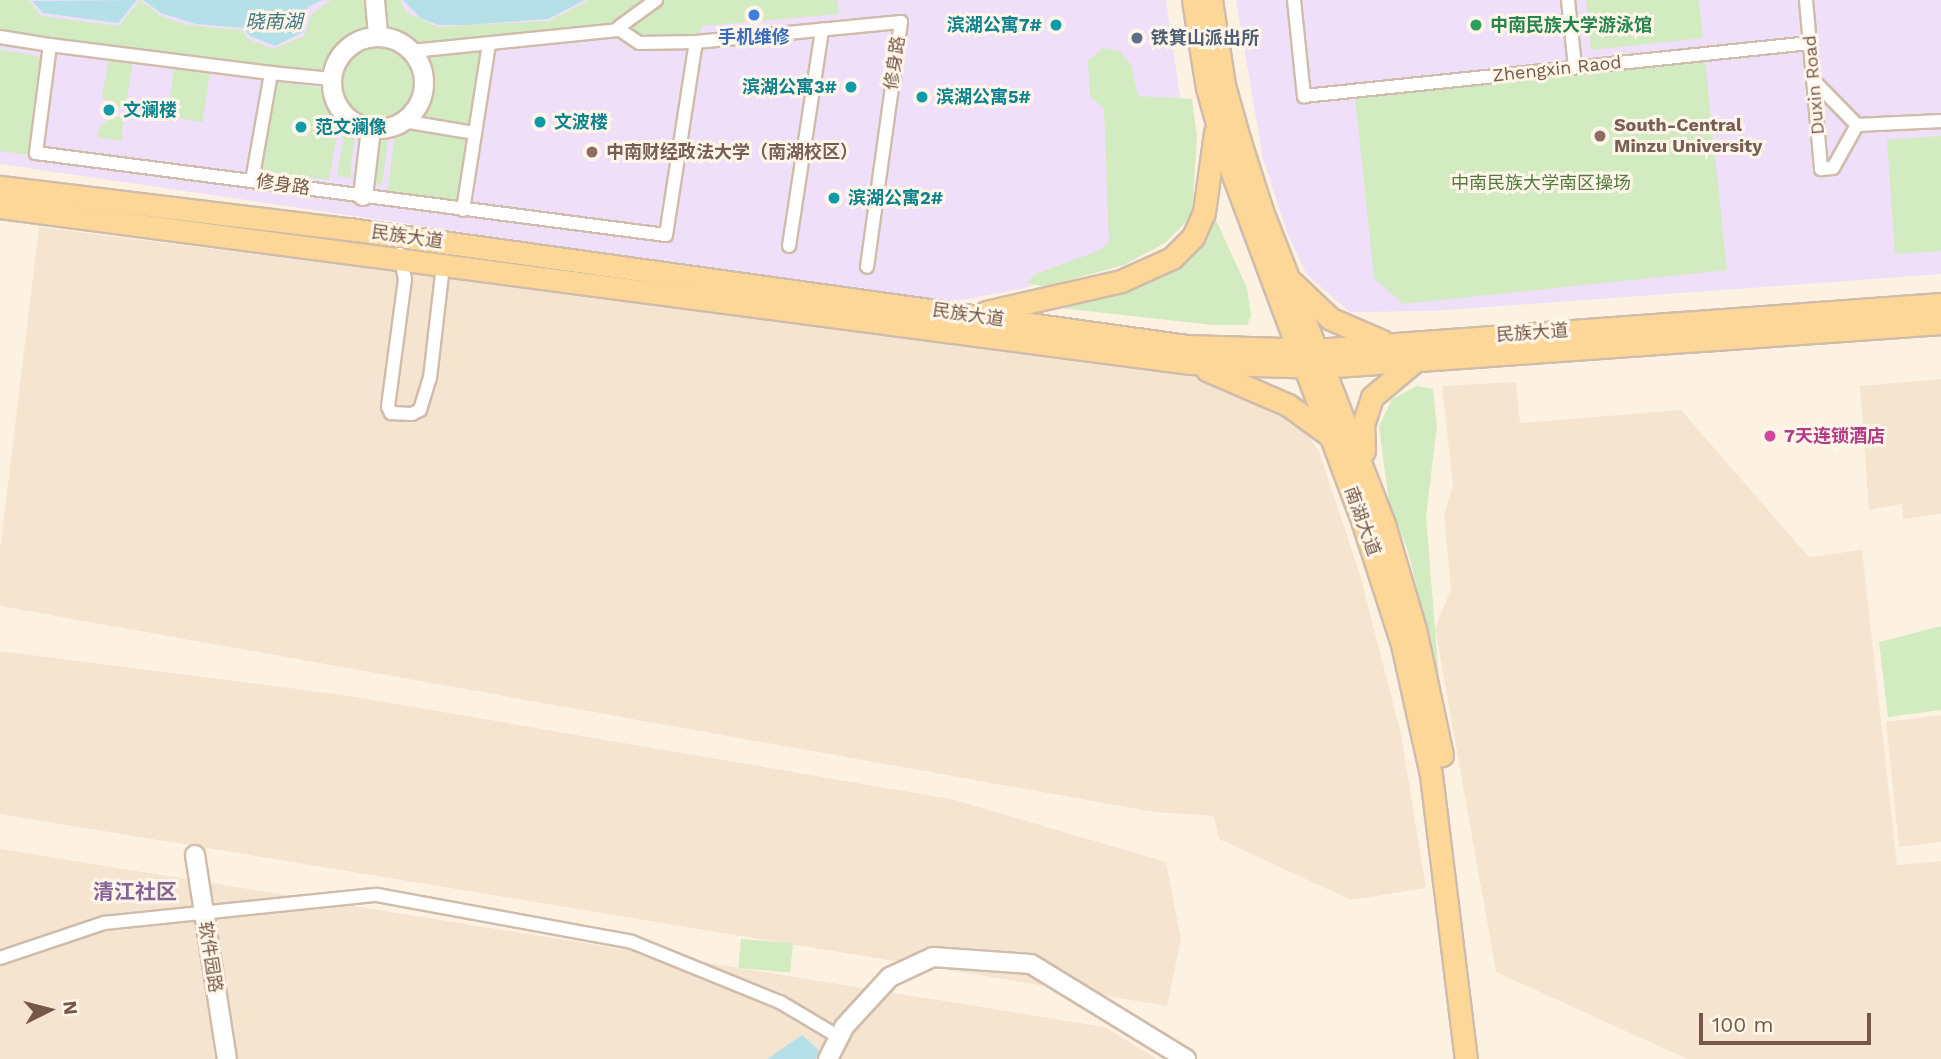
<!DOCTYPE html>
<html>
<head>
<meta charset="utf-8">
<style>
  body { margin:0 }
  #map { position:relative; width:1941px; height:1059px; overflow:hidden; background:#fdf2e2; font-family:"Work Sans","Noto Sans SC",sans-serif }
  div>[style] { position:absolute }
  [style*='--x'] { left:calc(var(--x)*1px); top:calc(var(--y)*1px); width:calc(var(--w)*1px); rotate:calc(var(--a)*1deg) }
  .residential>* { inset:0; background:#f5e4d0 }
  .education>* { inset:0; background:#efdff9 }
  .green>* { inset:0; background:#d2ebc0; transform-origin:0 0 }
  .round { border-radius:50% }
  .water>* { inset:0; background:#b6e0e7 }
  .roads { filter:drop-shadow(2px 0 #d0bcab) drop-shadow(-2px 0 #d0bcab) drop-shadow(0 2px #d0bcab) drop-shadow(0 -2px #d0bcab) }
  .street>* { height:12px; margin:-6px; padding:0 6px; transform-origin:6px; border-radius:6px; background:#fff }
  .secondary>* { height:18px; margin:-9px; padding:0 9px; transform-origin:9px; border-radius:9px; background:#fff }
  .secondary>.ring { margin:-9px; padding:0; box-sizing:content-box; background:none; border:18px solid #fff; border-radius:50% }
  .primary>* { height:21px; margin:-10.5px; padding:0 10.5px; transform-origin:10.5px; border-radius:10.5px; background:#fdd798 }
  .dots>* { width:19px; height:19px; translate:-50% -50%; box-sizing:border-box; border:4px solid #fff6e9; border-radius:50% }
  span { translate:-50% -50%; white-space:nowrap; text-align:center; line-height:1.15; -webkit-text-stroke:6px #fff6e9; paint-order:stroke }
  .culture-label { font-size:18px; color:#0d838f; font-weight:700 }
  .right { translate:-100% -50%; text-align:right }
  .left { translate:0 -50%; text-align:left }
  .leisure-label { font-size:18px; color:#27864d; font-weight:700 }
  .shop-label { font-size:18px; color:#366cbe; font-weight:700 }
  .service-label { font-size:18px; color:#4e5e75; font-weight:700 }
  .street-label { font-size:18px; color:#755848 }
  .education-label { font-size:18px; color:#785e54; font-weight:700 }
  .park-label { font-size:18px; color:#517b3f }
  .hotel-label { font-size:18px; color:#b23c85; font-weight:700 }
  .water-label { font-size:19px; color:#3e7782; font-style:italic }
  .quarter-label { font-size:21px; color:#866399; font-weight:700 }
  .north { position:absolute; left:14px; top:975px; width:70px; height:70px; -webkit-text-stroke:5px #fff6e9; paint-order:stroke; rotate:84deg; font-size:19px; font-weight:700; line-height:28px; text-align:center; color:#755848 }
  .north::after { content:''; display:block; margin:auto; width:24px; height:32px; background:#755848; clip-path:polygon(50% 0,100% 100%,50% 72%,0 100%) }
  .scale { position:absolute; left:1699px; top:1013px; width:172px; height:32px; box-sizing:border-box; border:4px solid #755848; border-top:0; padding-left:9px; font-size:21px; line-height:24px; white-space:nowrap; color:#755848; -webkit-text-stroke:5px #fff6e9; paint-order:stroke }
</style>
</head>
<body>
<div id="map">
  <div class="residential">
    <div style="clip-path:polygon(39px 227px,1269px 382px,1319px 451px,1360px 575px,1401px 734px,1426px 888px,1351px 900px,1219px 839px,1214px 816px,1154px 812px,0 606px,0 550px)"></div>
    <div style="clip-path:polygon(1941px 379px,1941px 514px,1903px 519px,1902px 504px,1869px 510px,1860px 386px)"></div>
    <div style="clip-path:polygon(1516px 382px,1520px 423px,1681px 410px,1809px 557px,1862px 550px,1897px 865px,1941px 861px,1941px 1059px,1687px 1059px,1496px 972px,1435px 628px,1451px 589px,1444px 515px,1453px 485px,1442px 386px)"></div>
    <div style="clip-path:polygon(0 651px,343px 695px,951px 799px,1166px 862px,1181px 939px,1167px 1006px,0 814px)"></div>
    <div style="clip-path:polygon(1941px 715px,1941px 842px,1899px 847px,1886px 722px)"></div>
    <div style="clip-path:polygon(0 849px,1105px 1027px,1157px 1059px,0 1059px)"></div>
  </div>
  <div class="education">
    <div style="clip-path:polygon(0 0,1166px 0,1182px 111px,1128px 254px,1021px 289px,956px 301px,905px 297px,0 164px)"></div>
    <div style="clip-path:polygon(1236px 0,1941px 0,1941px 274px,1434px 311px,1350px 312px,1307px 275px,1288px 235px,1263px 159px)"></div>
  </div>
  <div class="green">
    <div style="clip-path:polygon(0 0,29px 0,41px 16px,119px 26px,140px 0,161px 16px,187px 25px,242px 30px,248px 39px,273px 49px,304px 36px,311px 15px,331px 0,365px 0,367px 30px,341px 43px,325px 72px,0 31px)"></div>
    <div style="clip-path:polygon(383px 0,400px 0,406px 12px,438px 27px,549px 21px,589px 0,837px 0,839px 14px,702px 26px,699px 38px,642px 40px,619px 27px,417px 46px,400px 33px,386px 30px)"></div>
    <div style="clip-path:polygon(1586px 0,1699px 0,1703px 38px,1591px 50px)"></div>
    <div class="round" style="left:343px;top:48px;width:70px;height:70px"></div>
    <div style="clip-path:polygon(484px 48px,472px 129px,418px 118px,432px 83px,423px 55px)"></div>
    <div style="clip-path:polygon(1103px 48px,1119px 51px,1131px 65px,1138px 96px,1192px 99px,1197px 136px,1192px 216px,1165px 243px,1124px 265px,1044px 287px,1027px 282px,1036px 274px,1098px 251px,1109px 242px,1104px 108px,1090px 97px,1088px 61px)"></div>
    <div style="clip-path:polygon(0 49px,41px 57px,29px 155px,0 151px)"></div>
    <div style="clip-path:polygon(110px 54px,133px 59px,126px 107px,112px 106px,102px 96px)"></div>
    <div style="clip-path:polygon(1705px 60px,1727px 270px,1403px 304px,1374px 278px,1355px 96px)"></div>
    <div style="left:175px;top:64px;width:36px;height:53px;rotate:9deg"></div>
    <div style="clip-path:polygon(evenodd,278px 82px,324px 88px,339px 122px,329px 180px,261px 171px,278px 82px,300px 118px,310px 124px,307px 138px,289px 127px,300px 118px)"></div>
    <div style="clip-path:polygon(115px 116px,124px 118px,121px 141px,97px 137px,100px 126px)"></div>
    <div style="clip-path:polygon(346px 122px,355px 129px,350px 178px,337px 176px)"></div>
    <div style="clip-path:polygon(409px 126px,470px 137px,460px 204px,388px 191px,395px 134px)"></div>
    <div style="clip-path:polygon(389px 131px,382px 185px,368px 182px,376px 132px)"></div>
    <div style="clip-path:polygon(1941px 136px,1941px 251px,1895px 254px,1887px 140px)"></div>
    <div style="clip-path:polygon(1216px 220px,1247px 288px,1251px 316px,1247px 325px,1212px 325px,1061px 308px,1154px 278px,1177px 264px,1211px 221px)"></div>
    <div style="clip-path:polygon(1417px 386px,1433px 389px,1437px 426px,1426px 516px,1439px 679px,1407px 548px,1389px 503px,1379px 426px,1392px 399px)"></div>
    <div style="clip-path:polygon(1941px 626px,1941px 710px,1888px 717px,1879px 642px)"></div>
    <div style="left:741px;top:939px;width:52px;height:29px;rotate:5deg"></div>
  </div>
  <div class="water">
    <div style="clip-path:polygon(137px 0,118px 23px,43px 13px,32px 1px)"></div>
    <div style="clip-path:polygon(143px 0,323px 0,308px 7px,303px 32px,275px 46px,250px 36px,243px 28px,196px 24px,161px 13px)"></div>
    <div style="clip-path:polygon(403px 0,585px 0,548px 19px,465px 25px,439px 25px,421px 18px)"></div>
    <div style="clip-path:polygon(802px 1035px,819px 1050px,816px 1059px,767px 1059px)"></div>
  </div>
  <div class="roads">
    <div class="street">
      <div style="--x:1294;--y:0;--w:97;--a:84.1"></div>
      <div style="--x:1304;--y:96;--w:509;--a:-5.98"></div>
      <div style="--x:1568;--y:0;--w:67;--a:84"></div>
      <div style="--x:1806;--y:0;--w:170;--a:84.9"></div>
      <div style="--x:1821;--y:169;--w:12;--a:-5"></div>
      <div style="--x:1833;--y:168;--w:49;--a:-60.8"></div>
      <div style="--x:619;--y:27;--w:46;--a:-36.1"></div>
      <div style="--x:0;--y:37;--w:51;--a:9.1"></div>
      <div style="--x:412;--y:51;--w:209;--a:-5.8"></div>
      <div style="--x:620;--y:30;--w:23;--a:34"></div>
      <div style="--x:639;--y:43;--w:57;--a:-1"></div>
      <div style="--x:696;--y:42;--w:206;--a:-5.6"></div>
      <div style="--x:901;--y:22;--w:247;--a:97.9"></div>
      <div style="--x:271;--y:73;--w:223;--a:-172.8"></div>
      <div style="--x:50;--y:45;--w:109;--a:97.4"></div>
      <div style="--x:36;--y:153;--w:635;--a:7.42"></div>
      <div style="--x:666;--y:235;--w:195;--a:-81.2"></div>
      <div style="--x:1813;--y:80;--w:63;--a:45.6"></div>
      <div style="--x:403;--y:121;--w:73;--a:9.5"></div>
      <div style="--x:1857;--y:125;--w:84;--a:-2.7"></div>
      <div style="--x:252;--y:181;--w:110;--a:-80"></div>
      <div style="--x:271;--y:73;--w:61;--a:5.6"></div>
      <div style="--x:463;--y:210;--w:168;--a:-81.1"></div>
      <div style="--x:789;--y:246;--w:219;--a:-81.3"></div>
      <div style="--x:400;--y:254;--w:25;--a:79"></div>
      <div style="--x:405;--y:279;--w:129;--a:97.6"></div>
      <div style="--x:388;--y:407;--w:7;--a:63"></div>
      <div style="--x:391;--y:413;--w:21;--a:3"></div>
      <div style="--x:412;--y:414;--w:9;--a:-27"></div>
      <div style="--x:420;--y:410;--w:34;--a:-73"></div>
      <div style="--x:430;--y:378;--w:114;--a:-83.4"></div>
      <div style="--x:0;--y:958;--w:110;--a:-18.6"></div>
      <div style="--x:104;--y:923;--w:274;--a:-5.9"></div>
      <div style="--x:377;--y:895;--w:259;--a:10.4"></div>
      <div style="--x:632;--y:942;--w:160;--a:22.1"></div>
      <div style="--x:780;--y:1002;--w:69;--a:30.7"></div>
    </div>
    <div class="secondary">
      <div style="--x:375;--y:0;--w:37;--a:85"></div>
      <div class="ring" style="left:332px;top:37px;width:74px;height:74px"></div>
      <div style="--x:363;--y:196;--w:67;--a:-83.2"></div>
      <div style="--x:195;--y:855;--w:206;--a:81.1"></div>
      <div style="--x:828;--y:1059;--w:36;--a:-63"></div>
      <div style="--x:844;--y:1027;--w:68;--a:-47.4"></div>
      <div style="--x:890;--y:977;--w:47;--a:-24.9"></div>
      <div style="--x:933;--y:957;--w:98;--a:4.1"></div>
      <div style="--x:1031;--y:964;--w:182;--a:31.5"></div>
    </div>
    <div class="primary">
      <div style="--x:1193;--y:0;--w:89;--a:81"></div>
      <div style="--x:1207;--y:88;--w:74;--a:74.3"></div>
      <div style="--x:1227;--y:159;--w:379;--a:69.5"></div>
      <div style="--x:1360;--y:514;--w:137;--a:72.1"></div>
      <div style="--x:1402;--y:644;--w:134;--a:77.5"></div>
      <div style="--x:1431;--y:775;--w:286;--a:83"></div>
      <div style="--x:1211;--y:0;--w:86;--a:81.3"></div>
      <div style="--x:1224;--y:85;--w:59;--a:74.3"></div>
      <div style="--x:1240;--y:142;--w:72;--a:72.3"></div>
      <div style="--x:1262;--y:211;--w:336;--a:68.7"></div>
      <div style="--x:1384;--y:524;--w:109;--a:73.6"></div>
      <div style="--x:1415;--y:629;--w:129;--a:77.9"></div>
      <div style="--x:0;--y:187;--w:352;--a:6.9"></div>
      <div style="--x:349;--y:229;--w:846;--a:7.95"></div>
      <div style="--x:1187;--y:346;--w:128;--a:1.8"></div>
      <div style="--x:1315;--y:350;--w:628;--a:-4.2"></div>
      <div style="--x:0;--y:207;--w:1199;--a:7.47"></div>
      <div style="--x:1189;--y:363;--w:132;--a:1.7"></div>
      <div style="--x:1321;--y:367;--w:622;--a:-4.06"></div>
      <div style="--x:1293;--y:283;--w:52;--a:43.5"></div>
      <div style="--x:1331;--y:319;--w:56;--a:23.3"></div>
      <div style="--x:986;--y:312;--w:139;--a:-12.9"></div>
      <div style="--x:1121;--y:281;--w:56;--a:-24.3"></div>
      <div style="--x:1172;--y:258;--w:30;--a:-45"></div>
      <div style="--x:1193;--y:237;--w:27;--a:-66"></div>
      <div style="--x:1204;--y:212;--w:80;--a:-82.1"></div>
      <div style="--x:1207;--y:370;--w:88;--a:23.4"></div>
      <div style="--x:1288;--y:405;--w:51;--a:36.2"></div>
      <div style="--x:1364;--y:451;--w:26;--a:-92"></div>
      <div style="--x:1363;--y:425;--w:29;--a:-72"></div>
      <div style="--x:1372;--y:397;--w:55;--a:-39.8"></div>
    </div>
  </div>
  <div class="dots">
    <div style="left:754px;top:15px;background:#3f7fe0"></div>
    <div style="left:1056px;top:25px;background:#0f9aa8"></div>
    <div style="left:1476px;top:25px;background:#2e9e5b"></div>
    <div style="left:1137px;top:38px;background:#5c6f8a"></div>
    <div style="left:851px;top:87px;background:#0f9aa8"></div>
    <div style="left:922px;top:97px;background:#0f9aa8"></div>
    <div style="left:109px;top:110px;background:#0f9aa8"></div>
    <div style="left:540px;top:122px;background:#0f9aa8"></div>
    <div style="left:301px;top:127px;background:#0f9aa8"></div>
    <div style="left:1600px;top:136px;background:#8d6e63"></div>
    <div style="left:592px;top:152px;background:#8d6e63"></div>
    <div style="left:834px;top:198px;background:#0f9aa8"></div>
    <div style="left:1770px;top:436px;background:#d1479c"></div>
  </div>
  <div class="culture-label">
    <span class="right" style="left:1042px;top:25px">滨湖公寓7#</span>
    <span class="right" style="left:837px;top:87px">滨湖公寓3#</span>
    <span class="left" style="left:936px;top:97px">滨湖公寓5#</span>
    <span class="left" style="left:123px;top:110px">文澜楼</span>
    <span class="left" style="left:554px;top:122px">文波楼</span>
    <span class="left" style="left:315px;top:127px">范文澜像</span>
    <span class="left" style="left:848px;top:198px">滨湖公寓2#</span>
  </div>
  <div class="leisure-label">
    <span class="left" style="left:1490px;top:25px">中南民族大学游泳馆</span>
  </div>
  <div class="shop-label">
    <span style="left:754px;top:37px">手机维修</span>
  </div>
  <div class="service-label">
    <span class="left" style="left:1151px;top:38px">铁箕山派出所</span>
  </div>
  <div class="street-label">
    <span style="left:895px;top:63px;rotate:-82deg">修身路</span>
    <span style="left:1557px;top:69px;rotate:-6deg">Zhengxin Raod</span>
    <span style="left:1814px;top:85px;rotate:-95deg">Duxin Road</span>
    <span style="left:283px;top:185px;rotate:8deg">修身路</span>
    <span style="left:407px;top:237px;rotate:8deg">民族大道</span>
    <span style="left:968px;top:315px;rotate:8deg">民族大道</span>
    <span style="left:1532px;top:333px;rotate:-4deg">民族大道</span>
    <span style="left:1362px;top:521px;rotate:70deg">南湖大道</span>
    <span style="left:210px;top:957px;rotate:81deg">软件园路</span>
  </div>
  <div class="education-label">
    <span class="left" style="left:1614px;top:136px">South-Central<br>Minzu University</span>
    <span class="left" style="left:606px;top:152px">中南财经政法大学（南湖校区）</span>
  </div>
  <div class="park-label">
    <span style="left:1541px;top:183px">中南民族大学南区操场</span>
  </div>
  <div class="hotel-label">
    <span class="left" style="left:1784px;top:436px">7天连锁酒店</span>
  </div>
  <div class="water-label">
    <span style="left:274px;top:22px">晓南湖</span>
  </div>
  <div class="quarter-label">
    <span style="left:135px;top:892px">清江社区</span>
  </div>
  <div class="north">N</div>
  <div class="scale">100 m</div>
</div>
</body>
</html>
